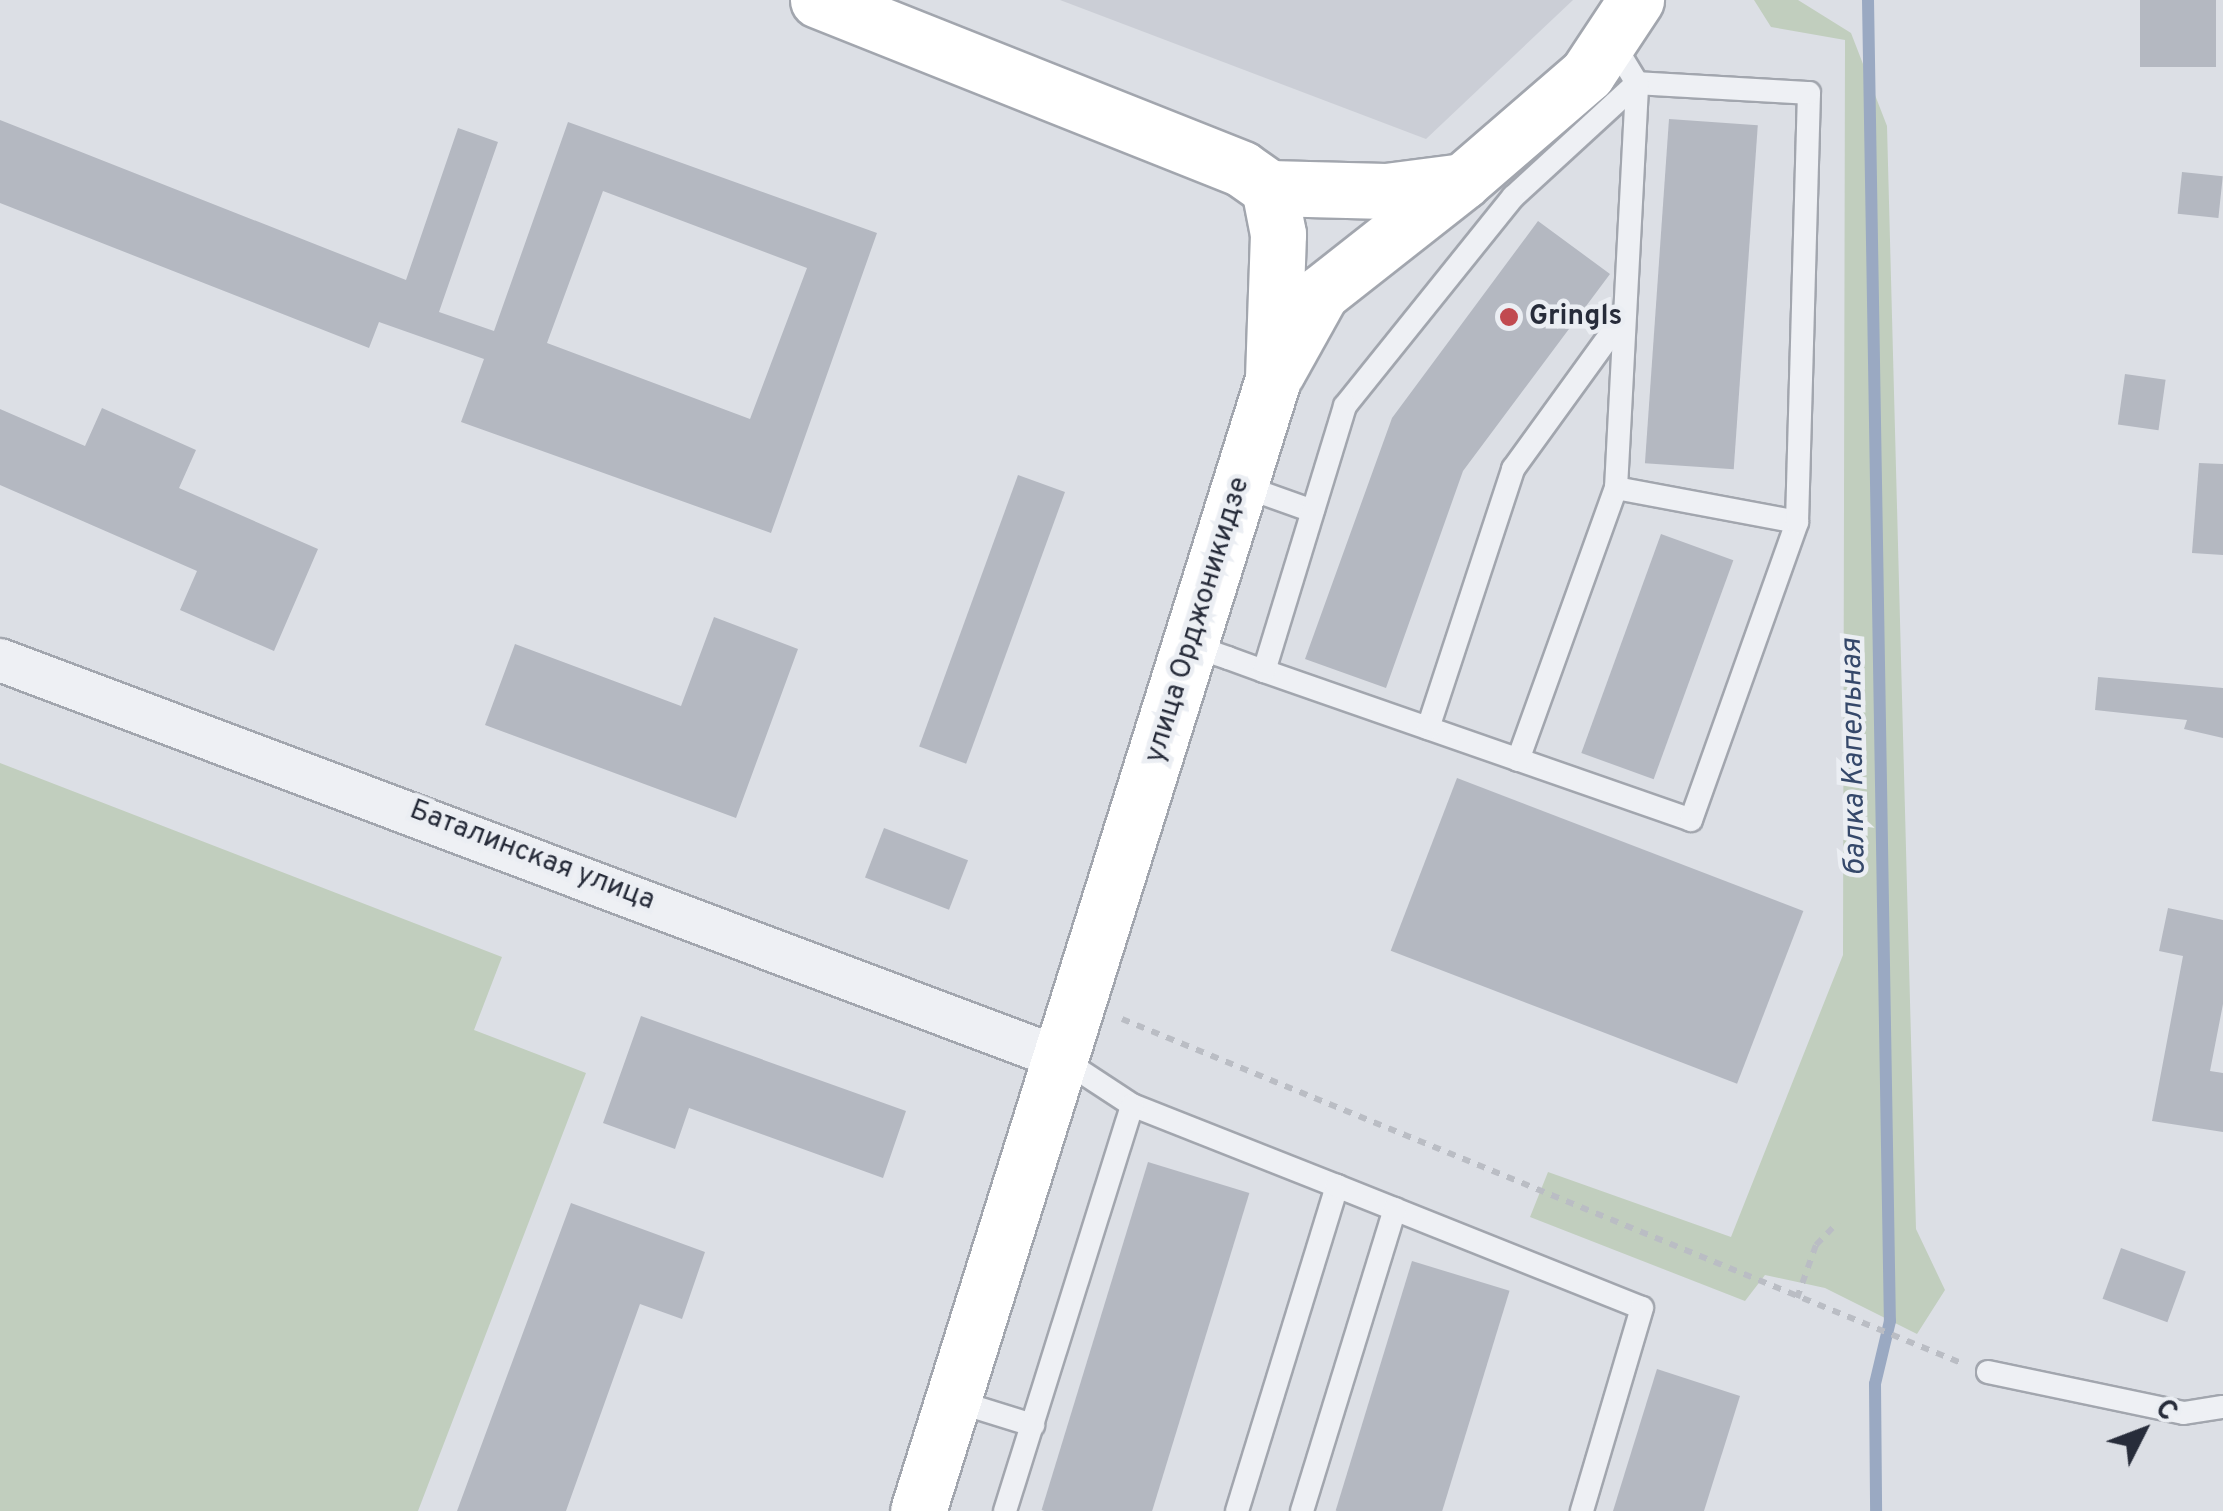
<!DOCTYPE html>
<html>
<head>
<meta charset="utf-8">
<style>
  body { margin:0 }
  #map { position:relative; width:2223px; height:1511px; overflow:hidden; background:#dcdfe5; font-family:Overpass,sans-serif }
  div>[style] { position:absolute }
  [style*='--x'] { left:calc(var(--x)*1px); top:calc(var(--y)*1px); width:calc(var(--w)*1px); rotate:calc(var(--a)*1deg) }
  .built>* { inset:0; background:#cbced6 }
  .green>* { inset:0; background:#c1cebe }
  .stream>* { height:12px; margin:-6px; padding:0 6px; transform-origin:6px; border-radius:6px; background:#9aa9c2 }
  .building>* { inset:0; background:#b4b8c1; transform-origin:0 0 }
  .path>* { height:6px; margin-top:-3px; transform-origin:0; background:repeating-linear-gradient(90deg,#babdc4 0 8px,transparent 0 16px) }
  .roads { filter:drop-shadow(2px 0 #a2a6ae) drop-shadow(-2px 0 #a2a6ae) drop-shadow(0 2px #a2a6ae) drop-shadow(0 -2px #a2a6ae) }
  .lane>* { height:22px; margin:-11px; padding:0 11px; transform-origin:11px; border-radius:11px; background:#eef0f4 }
  .street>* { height:42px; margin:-21px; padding:0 21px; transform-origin:21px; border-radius:21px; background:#eef0f4 }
  .secondary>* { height:55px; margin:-27.5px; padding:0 27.5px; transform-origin:27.5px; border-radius:27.5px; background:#fff }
  .dots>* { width:28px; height:28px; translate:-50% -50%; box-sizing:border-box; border:5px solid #ebeef3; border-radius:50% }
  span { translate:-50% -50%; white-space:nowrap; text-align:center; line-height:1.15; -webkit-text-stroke:9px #ebeef3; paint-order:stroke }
  .poi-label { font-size:28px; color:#272c3a; font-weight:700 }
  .left { translate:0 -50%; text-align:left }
  .street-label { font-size:28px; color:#272c3a }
  .water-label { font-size:30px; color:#35486a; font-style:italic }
  .north { position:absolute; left:2093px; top:1381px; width:100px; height:100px; -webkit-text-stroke:8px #ebeef3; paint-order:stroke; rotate:48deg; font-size:28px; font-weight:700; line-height:40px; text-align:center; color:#272c3a }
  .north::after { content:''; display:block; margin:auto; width:35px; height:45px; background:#272c3a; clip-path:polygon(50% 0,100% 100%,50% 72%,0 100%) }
</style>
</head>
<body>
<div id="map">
  <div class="built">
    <div style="clip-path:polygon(1060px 0,1573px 0,1426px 139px)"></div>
  </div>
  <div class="green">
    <div style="clip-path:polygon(1754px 0,1798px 0,1851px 33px,1887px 126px,1916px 1229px,1945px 1290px,1917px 1334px,1825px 1288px,1765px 1275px,1745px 1301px,1530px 1217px,1548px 1172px,1731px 1237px,1843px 955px,1845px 40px,1771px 27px)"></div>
    <div style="clip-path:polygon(0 763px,502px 957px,474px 1030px,586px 1073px,418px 1511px,0 1511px)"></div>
  </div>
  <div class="stream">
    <div style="--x:1868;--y:0;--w:1321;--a:89.05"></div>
    <div style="--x:1890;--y:1321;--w:65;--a:103.4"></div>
    <div style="--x:1875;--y:1384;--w:127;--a:89.5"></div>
  </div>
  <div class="building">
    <div style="left:2140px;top:0;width:76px;height:67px"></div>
    <div style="left:1669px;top:119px;width:89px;height:345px;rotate:4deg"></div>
    <div style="clip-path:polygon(evenodd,0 120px,406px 280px,458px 128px,498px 142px,439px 312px,494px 331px,568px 122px,877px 233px,771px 533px,461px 422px,484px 359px,379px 322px,369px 348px,0 203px,0 120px,603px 191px,807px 268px,750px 419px,547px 343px,603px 191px)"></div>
    <div style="left:2182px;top:172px;width:41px;height:42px;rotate:6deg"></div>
    <div style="clip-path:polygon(1538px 221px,1610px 274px,1463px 471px,1386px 688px,1305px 659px,1392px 418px)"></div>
    <div style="left:2125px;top:374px;width:41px;height:51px;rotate:8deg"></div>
    <div style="clip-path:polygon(102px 408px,196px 450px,179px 488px,318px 549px,274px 651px,180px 610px,197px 571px,0 485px,0 409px,85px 446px)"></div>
    <div style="clip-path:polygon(2199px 463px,2223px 464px,2223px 555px,2192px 553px)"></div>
    <div style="left:1018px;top:475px;width:50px;height:289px;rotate:20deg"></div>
    <div style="left:1661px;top:534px;width:77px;height:233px;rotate:20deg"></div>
    <div style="clip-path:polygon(714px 617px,798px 649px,736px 818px,485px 725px,515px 644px,681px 706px)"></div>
    <div style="clip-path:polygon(2098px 677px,2223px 688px,2223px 738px,2184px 729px,2187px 720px,2095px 710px)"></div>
    <div style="left:1457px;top:778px;width:371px;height:185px;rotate:21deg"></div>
    <div style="left:884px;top:828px;width:90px;height:53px;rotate:21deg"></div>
    <div style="clip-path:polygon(2168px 908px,2223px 920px,2223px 1004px,2210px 1071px,2223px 1073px,2223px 1132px,2152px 1121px,2183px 956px,2159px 951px)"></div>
    <div style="clip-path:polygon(641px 1016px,906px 1111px,883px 1178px,689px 1108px,675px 1149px,603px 1123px)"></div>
    <div style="left:1148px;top:1162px;width:106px;height:364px;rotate:17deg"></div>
    <div style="clip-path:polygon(571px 1203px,705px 1252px,682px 1319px,640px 1304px,566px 1511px,457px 1511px)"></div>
    <div style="left:2121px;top:1248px;width:69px;height:54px;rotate:20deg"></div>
    <div style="left:1412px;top:1261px;width:102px;height:261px;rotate:17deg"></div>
    <div style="clip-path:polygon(1657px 1369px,1740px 1396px,1704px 1511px,1613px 1511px)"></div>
  </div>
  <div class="path">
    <div style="--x:1122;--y:1019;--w:907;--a:22.29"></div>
    <div style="--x:1797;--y:1298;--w:56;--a:-70.3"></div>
    <div style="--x:1816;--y:1245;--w:32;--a:-46"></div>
  </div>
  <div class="roads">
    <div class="lane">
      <div style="--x:1240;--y:485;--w:77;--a:19.6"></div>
      <div style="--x:1616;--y:488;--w:184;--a:10.6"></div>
      <div style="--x:1190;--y:645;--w:40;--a:18.9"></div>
      <div style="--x:1228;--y:658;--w:38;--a:20"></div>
      <div style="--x:1264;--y:671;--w:452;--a:19.2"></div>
      <div style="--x:1691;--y:820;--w:316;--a:-70.4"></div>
      <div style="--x:1797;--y:522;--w:429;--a:-88.4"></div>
      <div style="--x:1809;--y:93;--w:172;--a:-176.7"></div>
      <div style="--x:1637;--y:83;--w:168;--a:137.4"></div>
      <div style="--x:1513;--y:197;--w:268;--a:128.8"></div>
      <div style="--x:1345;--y:406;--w:277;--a:107"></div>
      <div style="--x:1428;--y:728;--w:273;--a:-71.8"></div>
      <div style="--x:1513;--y:469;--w:184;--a:-54.1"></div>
      <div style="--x:1518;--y:760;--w:289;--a:-70.2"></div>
      <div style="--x:1616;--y:488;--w:406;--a:-87"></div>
      <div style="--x:1637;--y:83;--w:50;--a:-121.2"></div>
      <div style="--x:1062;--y:1059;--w:84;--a:33.3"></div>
      <div style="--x:1132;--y:1105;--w:220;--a:21.6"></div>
      <div style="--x:1337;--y:1186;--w:340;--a:107.1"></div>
      <div style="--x:1337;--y:1186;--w:328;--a:21.8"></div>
      <div style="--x:1642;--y:1308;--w:212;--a:106.5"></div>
      <div style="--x:1988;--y:1372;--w:200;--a:11.8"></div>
      <div style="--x:2184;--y:1413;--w:39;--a:-9"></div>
      <div style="--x:952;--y:1400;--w:85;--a:17.2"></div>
      <div style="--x:1005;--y:1511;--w:425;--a:-72.6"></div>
      <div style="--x:1302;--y:1511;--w:316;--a:-72.9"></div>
    </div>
    <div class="street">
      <div style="--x:0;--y:660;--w:1134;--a:20.59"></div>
    </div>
    <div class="secondary">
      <div style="--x:818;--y:0;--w:456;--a:21.7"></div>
      <div style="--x:1242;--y:169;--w:33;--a:35"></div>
      <div style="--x:1269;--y:188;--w:47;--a:78.9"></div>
      <div style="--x:1278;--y:234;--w:145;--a:92"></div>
      <div style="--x:1273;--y:379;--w:1186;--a:107.41"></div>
      <div style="--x:1269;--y:188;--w:117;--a:1.5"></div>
      <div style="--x:1386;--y:191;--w:78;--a:-7.4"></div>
      <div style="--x:1463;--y:181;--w:164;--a:-40.8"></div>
      <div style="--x:1587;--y:74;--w:89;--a:-56.5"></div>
      <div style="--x:1277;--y:372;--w:90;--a:-60.9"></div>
      <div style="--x:1321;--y:293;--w:178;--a:-38.2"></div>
    </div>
  </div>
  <div class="dots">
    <div style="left:1509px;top:317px;background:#c14a50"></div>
  </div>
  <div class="poi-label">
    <span class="left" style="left:1529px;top:317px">Gringls</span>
  </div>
  <div class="street-label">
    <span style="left:1198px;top:620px;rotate:-73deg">улица Орджоникидзе</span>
    <span style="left:532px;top:856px;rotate:21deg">Баталинская улица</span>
  </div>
  <div class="water-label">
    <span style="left:1855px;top:757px;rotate:-91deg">балка Капельная</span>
  </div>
  <div class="north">С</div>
</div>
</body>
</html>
